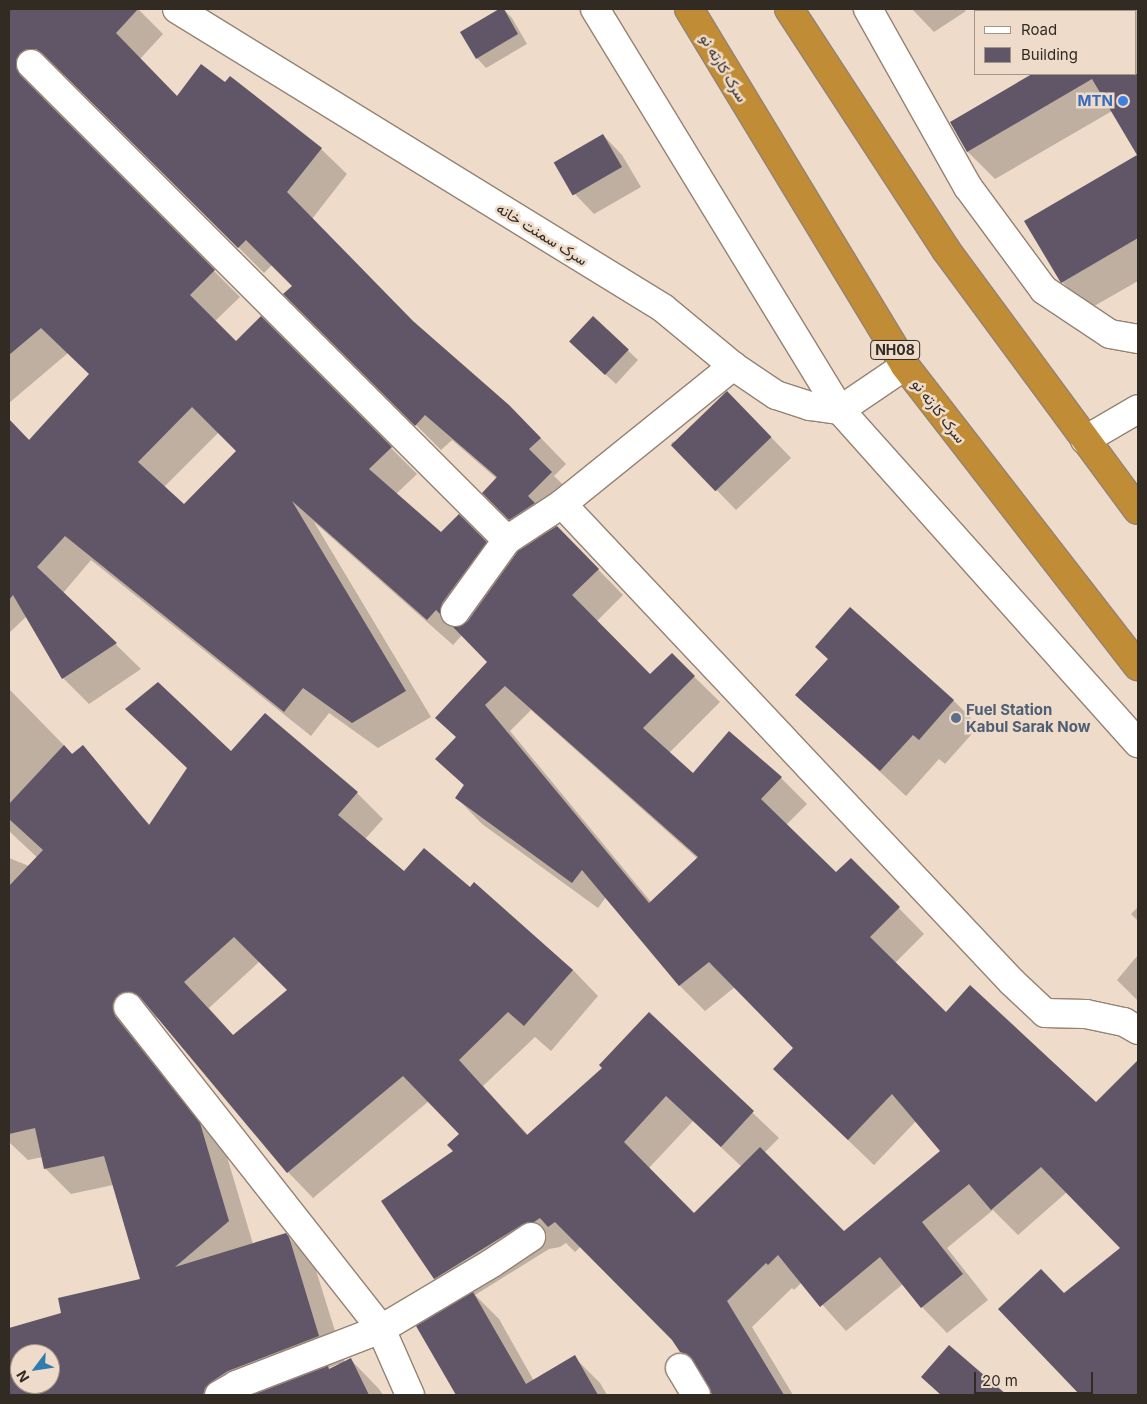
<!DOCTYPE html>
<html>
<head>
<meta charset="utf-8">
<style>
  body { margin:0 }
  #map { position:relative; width:1147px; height:1404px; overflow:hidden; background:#eedbca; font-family:Inter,Vazirmatn,sans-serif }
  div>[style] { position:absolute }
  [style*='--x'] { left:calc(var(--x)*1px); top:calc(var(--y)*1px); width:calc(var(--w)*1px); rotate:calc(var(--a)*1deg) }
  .shadow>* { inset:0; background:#0003 }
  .building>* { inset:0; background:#615667; transform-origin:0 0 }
  .roads { filter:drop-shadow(1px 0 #948373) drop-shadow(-1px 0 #948373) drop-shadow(0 1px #948373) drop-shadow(0 -1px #948373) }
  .street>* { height:28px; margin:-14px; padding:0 14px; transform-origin:14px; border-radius:14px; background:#fff }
  .secondary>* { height:28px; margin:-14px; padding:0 14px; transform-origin:14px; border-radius:14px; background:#fff }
  .highway>* { height:28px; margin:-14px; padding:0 14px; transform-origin:14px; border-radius:14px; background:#c08c35 }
  .dots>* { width:14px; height:14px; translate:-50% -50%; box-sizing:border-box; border:2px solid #eedbca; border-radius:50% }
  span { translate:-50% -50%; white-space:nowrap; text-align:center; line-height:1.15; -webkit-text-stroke:5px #eedbca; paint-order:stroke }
  .shield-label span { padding:1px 4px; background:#eedbca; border:1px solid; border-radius:4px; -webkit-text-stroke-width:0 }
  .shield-label { font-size:14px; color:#322b24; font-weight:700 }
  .street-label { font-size:15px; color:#322b24 }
  .shop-label { font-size:15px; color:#366cbe; font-weight:700 }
  .right { translate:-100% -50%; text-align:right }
  .service-label { font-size:15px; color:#4e5e75; font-weight:700 }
  .left { translate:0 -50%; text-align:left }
  .frame { position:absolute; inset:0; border:10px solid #322b24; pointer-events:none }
  .legend { position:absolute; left:974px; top:10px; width:162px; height:65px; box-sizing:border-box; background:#eedbca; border:1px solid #a39588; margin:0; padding:6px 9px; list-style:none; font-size:15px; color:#322b24 }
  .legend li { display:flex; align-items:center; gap:10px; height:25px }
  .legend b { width:25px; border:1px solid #a39588 }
  .north { position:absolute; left:10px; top:1344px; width:50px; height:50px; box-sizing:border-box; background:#eedbca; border:1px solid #a39588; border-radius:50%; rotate:239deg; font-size:14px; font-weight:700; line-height:20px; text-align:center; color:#322b24 }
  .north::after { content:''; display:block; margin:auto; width:18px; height:22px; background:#2f7daf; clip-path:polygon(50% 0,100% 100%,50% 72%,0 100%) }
  .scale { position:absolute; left:974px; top:1372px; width:119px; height:22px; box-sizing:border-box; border:2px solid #322b24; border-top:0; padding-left:6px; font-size:15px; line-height:18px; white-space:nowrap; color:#322b24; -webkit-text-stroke:4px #eedbca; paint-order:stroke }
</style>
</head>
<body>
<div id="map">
  <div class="shadow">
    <div style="clip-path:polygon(evenodd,9px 9px,41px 9px,39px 23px,51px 9px,138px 9px,163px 34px,140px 59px,178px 97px,225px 84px,321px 149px,347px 174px,312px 219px,416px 326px,535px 432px,566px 464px,554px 476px,577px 498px,552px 522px,623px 595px,597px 621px,651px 676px,672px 655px,720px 702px,669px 753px,693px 775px,730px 733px,781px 778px,807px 804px,786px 825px,836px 874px,851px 859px,924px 934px,895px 963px,946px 1013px,1095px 1104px,1138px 1068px,1138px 1395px,1081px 1395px,1000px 1309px,1065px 1294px,1122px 1249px,1067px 1192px,1018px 1235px,993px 1210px,947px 1248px,988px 1300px,947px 1333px,922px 1307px,903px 1284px,846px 1331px,802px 1282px,794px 1290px,792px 1288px,752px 1327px,793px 1395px,713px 1395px,703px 1374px,681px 1352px,673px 1339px,581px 1246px,575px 1252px,566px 1243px,560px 1247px,549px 1249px,475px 1295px,499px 1319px,534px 1381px,574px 1357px,600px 1383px,607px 1395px,457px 1395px,418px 1327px,459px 1302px,435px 1279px,382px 1201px,455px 1151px,461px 1134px,429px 1101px,313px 1198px,288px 1172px,159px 1018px,153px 1017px,225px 1150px,253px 1244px,285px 1234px,311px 1260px,314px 1264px,345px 1363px,351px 1360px,379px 1389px,383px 1395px,9px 1395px,9px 1329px,63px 1314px,142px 1280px,113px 1185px,71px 1194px,45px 1168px,43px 1157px,28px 1160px,9px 1142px,9px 1028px,12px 1027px,9px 1026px,9px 858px,59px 878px,9px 831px,9px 689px,130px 813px,135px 809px,150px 825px,231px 753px,265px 715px,357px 793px,383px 819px,365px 839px,405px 873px,470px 888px,474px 884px,573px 970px,598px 996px,551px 1051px,535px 1037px,483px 1086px,528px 1135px,604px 1068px,649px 1014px,779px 1138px,764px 1153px,844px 1232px,942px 1151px,916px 1121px,874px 1165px,800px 1094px,795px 1048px,735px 987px,705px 1011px,680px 986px,606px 897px,598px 908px,482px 824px,457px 798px,465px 786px,437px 759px,457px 738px,489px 662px,462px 635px,453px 645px,314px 522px,431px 717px,378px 748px,329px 713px,311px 736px,91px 560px,63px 593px,141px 669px,89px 704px,63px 678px,27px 616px,9px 633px,9px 420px,30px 441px,90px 374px,68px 353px,9px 403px,9px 9px,54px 74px,62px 74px,69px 78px,264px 273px,272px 265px,293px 286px,285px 294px,441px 450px,452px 440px,497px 479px,483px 493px,534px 543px,509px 566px,459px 516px,441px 534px,396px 494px,417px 474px,261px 318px,236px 342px,215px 321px,240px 297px,45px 102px,41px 94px,41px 86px,54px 74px,9px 9px,219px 432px,238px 451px,184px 505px,164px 487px,219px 432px,9px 9px,531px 710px,698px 859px,651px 902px,510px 731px,531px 710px,9px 9px,260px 961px,289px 990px,234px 1036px,209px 1008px,260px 961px,9px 9px,693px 1121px,742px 1167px,695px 1215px,649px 1168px,693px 1121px,9px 9px,20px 1354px,50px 1354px,50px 1384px,20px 1384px,20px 1354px,9px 9px,338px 1364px,339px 1366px,331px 1370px,328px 1368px,338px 1364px)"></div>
    <div style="clip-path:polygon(503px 9px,512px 18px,527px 44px,486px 68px,477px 58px,462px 32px)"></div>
    <div style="clip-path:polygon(912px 9px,964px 9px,966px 11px,934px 32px)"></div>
    <div style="clip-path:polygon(1095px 9px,1138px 9px,1138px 155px,1112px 111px,995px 179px,968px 152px,951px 123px,1035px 74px,1136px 74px,1136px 11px,1097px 11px)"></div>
    <div style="clip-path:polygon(603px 135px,622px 155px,641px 187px,594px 214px,575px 194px)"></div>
    <div style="clip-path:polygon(1138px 155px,1138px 281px,1089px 309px,1062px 282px,1025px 221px)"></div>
    <div style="clip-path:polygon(593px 317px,638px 360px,616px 384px,580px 351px)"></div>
    <div style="clip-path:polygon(747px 412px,791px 458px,736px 510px,671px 443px)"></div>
    <div style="clip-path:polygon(850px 609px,954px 701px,979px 726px,945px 764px,939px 759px,906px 796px,797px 695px,829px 659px)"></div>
    <div style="clip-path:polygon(1138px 907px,1138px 921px,1131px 914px)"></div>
    <div style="clip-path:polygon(1138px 955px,1138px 1001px,1117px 980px)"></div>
    <div style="clip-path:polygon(949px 1347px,1005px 1395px,941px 1395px,922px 1377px)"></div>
  </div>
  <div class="building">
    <div style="clip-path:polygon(evenodd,9px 9px,138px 9px,116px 33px,177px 96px,201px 64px,225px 82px,230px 76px,322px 148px,287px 192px,413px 321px,509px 405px,541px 438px,529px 449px,552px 472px,528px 496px,535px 503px,509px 520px,482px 493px,497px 477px,425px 415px,415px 426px,283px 294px,292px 286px,246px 240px,238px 248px,42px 53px,36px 49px,27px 49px,20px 53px,16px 60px,16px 68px,20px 75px,215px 270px,190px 295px,236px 341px,261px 316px,392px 447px,369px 469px,441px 532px,459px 514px,487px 542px,442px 603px,440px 614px,436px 610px,427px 620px,292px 501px,406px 691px,352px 723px,303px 688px,284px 712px,65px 536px,37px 567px,117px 643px,62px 679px,13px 595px,9px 600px,9px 419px,29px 440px,89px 374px,41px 328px,9px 355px,9px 9px,192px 407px,236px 451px,184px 504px,138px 462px,192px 407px)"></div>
    <div style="clip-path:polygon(499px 9px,504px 9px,518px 34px,476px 59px,460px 32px)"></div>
    <div style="clip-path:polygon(1032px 74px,1138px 74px,1138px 238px,1061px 283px,1024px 221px,1137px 155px,1092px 79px,967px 152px,950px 122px)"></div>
    <div style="left:603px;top:134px;width:38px;height:57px;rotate:60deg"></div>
    <div style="left:593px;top:316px;width:49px;height:35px;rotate:43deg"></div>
    <div style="left:727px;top:391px;width:64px;height:78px;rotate:46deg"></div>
    <div style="clip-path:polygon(evenodd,557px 526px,599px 569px,572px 595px,650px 674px,672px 653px,695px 676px,643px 728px,693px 773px,729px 731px,782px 777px,761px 799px,836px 872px,851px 858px,900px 907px,870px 937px,946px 1012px,970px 985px,1096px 1102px,1138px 1060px,1138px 1395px,1080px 1395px,998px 1309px,1041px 1269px,1064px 1293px,1120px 1248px,1041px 1167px,991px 1210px,969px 1184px,922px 1222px,963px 1274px,921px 1308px,880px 1257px,820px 1307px,778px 1255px,768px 1265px,766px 1263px,727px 1301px,784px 1395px,712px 1395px,709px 1387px,693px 1360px,687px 1354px,680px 1352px,672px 1340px,555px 1222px,548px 1227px,540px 1218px,534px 1222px,523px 1224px,434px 1279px,381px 1201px,453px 1151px,447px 1145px,459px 1134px,403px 1076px,287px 1173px,140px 997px,134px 993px,126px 992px,119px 994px,114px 1001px,113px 1009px,115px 1016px,200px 1123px,229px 1221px,175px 1267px,286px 1233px,289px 1237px,319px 1336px,228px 1371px,211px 1382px,205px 1388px,203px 1395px,9px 1395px,9px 1328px,61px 1313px,58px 1298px,140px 1279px,104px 1156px,44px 1169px,35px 1128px,9px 1134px,9px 886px,43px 850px,9px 819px,9px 804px,64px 745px,72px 754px,83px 745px,149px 825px,187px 768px,125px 709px,158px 682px,231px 751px,265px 713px,358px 792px,338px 815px,404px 871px,424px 848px,470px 887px,474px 882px,573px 970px,524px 1026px,508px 1012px,459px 1060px,527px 1135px,602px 1068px,599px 1065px,649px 1012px,754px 1111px,721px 1147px,666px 1096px,624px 1142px,694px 1213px,760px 1147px,844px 1231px,940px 1151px,892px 1094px,848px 1140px,773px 1069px,793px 1048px,709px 962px,679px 986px,582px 870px,572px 883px,455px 798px,464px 785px,435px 759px,456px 737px,435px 718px,487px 662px,453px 627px,461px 626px,468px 621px,518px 551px,557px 526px,505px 686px,698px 857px,649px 903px,485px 705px,505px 686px,557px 526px,234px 937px,287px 990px,233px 1035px,184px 982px,234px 937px,557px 526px,20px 1354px,50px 1354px,50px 1384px,20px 1384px,20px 1354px)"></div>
    <div style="clip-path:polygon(850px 607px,954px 700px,919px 740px,913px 735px,880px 771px,795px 695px,828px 659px,815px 647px)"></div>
    <div style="clip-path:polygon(473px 1292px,526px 1384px,575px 1355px,598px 1395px,456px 1395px,416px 1326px)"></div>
    <div style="clip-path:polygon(949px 1345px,1007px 1395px,941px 1395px,921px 1377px)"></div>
    <div style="clip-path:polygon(351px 1358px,369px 1395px,253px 1395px,328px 1366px,329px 1369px)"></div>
  </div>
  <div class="roads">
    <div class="street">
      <div style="--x:595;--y:9;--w:470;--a:58.6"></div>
      <div style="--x:840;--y:410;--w:447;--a:48.2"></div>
      <div style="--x:868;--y:9;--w:204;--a:60.7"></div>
      <div style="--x:968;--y:187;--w:128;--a:53.6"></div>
      <div style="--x:1044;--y:290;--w:79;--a:33.7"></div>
      <div style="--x:1110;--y:334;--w:28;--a:10"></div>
      <div style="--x:31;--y:64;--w:673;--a:45"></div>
      <div style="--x:562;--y:504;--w:656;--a:46.73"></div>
      <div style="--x:1012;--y:982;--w:45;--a:43.2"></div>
      <div style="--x:1045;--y:1013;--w:41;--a:1.4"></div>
      <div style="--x:1086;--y:1014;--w:39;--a:12"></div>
      <div style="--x:1124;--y:1022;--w:16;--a:30"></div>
      <div style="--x:455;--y:612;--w:89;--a:-54.2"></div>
      <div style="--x:507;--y:540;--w:66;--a:-33.2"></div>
      <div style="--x:562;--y:504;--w:220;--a:-38.9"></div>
      <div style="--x:128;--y:1007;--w:410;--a:51.8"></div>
      <div style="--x:381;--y:1329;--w:72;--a:66.3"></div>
      <div style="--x:680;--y:1368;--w:31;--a:59"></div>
      <div style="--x:219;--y:1395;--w:20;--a:-30"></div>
      <div style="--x:236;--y:1385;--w:155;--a:-21.1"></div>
      <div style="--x:381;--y:1329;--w:129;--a:-30.7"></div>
      <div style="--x:492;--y:1263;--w:47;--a:-33.7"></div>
    </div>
    <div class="secondary">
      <div style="--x:177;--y:9;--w:571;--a:31.6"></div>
      <div style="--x:663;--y:308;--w:91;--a:39.6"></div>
      <div style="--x:733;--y:366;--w:52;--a:34"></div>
      <div style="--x:776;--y:395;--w:36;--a:18"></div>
      <div style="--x:810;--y:406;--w:30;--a:8"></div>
      <div style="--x:840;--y:410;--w:78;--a:-34.1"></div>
      <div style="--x:1085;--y:440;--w:61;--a:-30.3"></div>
    </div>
    <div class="highway">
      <div style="--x:689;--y:9;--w:417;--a:58.8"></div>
      <div style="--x:905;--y:366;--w:380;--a:52.2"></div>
      <div style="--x:789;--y:9;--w:288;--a:56.9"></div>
      <div style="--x:946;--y:250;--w:323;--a:53.6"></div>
    </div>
  </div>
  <div class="dots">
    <div style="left:1123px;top:101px;background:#3f7fe0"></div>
    <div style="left:956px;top:718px;background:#5c6f8a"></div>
  </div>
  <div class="shield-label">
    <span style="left:895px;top:350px">NH08</span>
  </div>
  <div class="street-label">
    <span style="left:724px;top:68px;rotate:59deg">سرک کارته نو</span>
    <span style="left:542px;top:234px;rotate:32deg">سرک سمنت خانه</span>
    <span style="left:939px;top:411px;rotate:52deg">سرک کارته نو</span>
  </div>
  <div class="shop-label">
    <span class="right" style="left:1113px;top:101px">MTN</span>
  </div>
  <div class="service-label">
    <span class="left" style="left:966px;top:718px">Fuel Station<br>Kabul Sarak Now</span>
  </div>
  <div class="frame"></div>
  <ul class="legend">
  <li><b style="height:6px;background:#fff"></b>Road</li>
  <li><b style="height:14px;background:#615667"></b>Building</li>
  </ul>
  <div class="north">N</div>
  <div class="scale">20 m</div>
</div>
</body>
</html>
